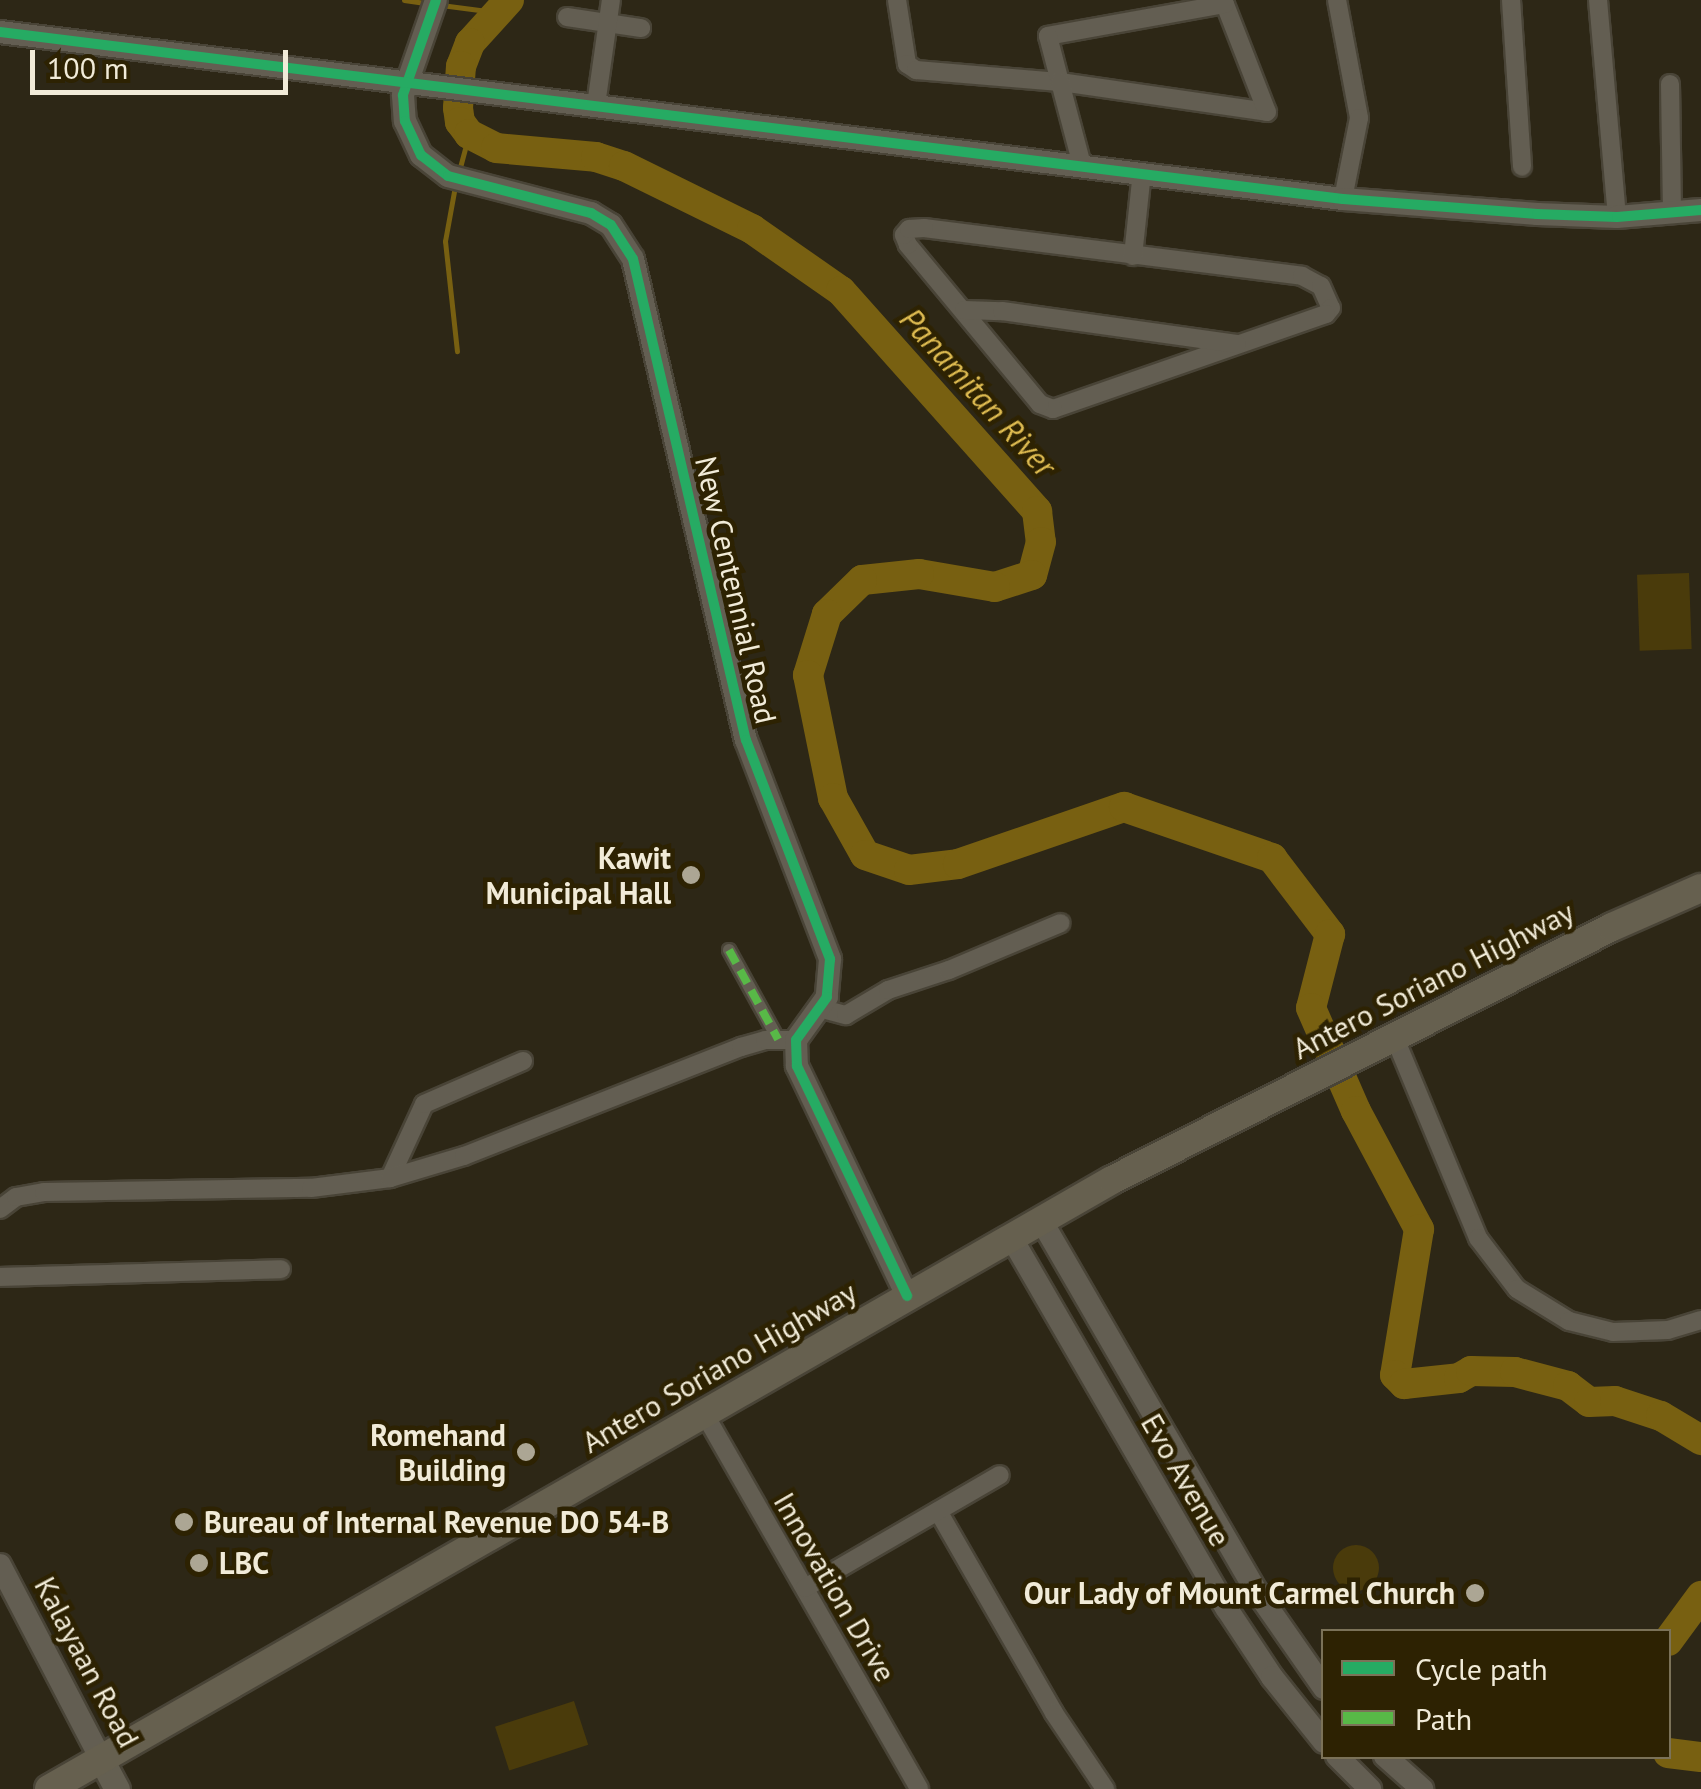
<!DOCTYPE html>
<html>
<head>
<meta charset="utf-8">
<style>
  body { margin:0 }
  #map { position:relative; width:1701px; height:1789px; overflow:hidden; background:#2d2716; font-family:"PT Sans",sans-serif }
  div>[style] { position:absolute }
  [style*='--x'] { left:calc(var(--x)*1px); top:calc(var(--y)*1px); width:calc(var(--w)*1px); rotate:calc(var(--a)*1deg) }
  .green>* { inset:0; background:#4a3b0b; transform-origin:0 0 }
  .round { border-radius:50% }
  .stream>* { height:5px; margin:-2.5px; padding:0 2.5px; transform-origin:2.5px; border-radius:2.5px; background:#786011 }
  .river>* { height:30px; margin:-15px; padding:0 15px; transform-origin:15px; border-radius:15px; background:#786011 }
  .roads { filter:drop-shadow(2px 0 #494437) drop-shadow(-2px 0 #494437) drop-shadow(0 2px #494437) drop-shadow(0 -2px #494437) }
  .pedestrian>* { height:12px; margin:-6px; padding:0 6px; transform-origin:6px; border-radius:6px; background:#635e52 }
  .minor>* { height:18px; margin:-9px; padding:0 9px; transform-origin:9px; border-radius:9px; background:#635e52 }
  .tertiary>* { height:22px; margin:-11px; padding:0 11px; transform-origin:11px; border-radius:11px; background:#635e52 }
  .secondary>* { height:25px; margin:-12.5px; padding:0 12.5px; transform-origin:12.5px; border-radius:12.5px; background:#645f51 }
  .primary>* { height:28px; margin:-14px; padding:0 14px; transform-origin:14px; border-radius:14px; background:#66604f }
  .quiet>* { height:8px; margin-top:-4px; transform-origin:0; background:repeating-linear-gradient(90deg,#58b947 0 15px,transparent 0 23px) }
  .cycleway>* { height:10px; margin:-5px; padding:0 5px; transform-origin:5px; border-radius:5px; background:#26ab63 }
  .dots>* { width:28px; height:28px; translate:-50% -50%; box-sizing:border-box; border:5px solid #2d2202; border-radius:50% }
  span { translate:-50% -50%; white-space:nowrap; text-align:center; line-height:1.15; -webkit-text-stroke:9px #2d2202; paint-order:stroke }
  .street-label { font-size:30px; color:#f1ebd8 }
  .poi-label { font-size:30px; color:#f1ebd8; font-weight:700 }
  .right { translate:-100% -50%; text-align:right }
  .left { translate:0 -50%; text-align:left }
  .water-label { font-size:32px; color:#dfbc51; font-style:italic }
  .legend { position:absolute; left:1321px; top:1629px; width:350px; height:130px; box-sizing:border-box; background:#2d2202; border:2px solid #7b7258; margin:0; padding:12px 18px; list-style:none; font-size:30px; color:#f1ebd8 }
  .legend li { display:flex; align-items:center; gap:20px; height:50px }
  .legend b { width:50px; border:2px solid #7b7258 }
  .scale { position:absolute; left:30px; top:50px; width:258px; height:45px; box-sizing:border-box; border:5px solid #f1ebd8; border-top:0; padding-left:12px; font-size:30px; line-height:35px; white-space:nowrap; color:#f1ebd8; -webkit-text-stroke:8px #2d2202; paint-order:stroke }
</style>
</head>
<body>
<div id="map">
  <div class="green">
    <div style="left:1689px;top:573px;width:76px;height:52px;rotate:88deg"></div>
    <div class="round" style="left:1333px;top:1545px;width:46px;height:46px"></div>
    <div style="left:574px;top:1701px;width:46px;height:83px;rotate:72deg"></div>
  </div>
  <div class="stream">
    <div style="--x:404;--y:0;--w:21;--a:8"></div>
    <div style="--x:441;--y:5;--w:54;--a:7.4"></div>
    <div style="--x:459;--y:171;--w:38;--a:-75"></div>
    <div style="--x:455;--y:186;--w:56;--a:100.3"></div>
    <div style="--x:445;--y:241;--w:111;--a:83.8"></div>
  </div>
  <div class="river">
    <div style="--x:509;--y:0;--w:58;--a:132.2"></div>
    <div style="--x:470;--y:43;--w:25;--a:111"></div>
    <div style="--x:461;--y:66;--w:42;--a:94.1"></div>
    <div style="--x:458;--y:108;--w:14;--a:82"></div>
    <div style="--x:460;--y:122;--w:15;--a:53"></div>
    <div style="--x:469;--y:134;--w:30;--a:27"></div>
    <div style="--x:496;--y:148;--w:100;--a:5.1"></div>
    <div style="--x:596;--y:157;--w:29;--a:18"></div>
    <div style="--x:624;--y:166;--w:143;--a:26.2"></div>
    <div style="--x:752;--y:229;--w:108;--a:34.9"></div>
    <div style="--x:841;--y:291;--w:295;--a:48.3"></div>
    <div style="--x:1037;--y:511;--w:31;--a:83"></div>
    <div style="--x:1041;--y:542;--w:34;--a:105"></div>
    <div style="--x:1032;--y:575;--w:39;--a:162"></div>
    <div style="--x:995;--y:587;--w:77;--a:-170.3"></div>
    <div style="--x:919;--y:574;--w:57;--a:174"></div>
    <div style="--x:862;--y:580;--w:49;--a:135.8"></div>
    <div style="--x:827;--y:614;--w:64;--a:107.3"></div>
    <div style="--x:808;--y:675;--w:126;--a:78.5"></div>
    <div style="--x:833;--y:798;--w:65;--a:60.7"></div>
    <div style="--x:865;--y:855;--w:46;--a:18.8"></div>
    <div style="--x:909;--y:870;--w:49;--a:-7"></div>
    <div style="--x:958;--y:864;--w:176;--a:-19"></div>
    <div style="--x:1124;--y:807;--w:157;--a:19"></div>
    <div style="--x:1272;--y:858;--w:96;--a:52.7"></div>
    <div style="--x:1330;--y:934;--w:76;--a:104.4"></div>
    <div style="--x:1311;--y:1008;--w:112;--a:66.4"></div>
    <div style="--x:1356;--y:1111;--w:134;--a:61.9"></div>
    <div style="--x:1419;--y:1229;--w:148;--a:99.3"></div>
    <div style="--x:1395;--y:1375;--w:13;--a:45"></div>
    <div style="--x:1404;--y:1384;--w:55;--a:-6.2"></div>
    <div style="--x:1459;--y:1378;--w:14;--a:-30"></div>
    <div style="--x:1471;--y:1371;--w:44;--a:1.3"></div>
    <div style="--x:1515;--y:1372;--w:55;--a:14.8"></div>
    <div style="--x:1568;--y:1386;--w:26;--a:37"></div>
    <div style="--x:1589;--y:1402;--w:26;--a:-2"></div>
    <div style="--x:1615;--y:1401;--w:48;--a:18.1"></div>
    <div style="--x:1661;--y:1416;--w:47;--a:31"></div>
    <div style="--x:1668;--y:1641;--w:56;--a:-53.7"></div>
    <div style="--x:1668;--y:1753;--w:33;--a:7"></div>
  </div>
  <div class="roads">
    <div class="pedestrian">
      <div style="--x:729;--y:950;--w:102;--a:61.2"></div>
    </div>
    <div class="minor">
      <div style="--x:897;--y:0;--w:65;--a:81.1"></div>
      <div style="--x:907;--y:64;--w:11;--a:34"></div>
      <div style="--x:916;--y:70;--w:144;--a:4.8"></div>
      <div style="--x:1060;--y:82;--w:209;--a:8.2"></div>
      <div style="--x:1267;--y:112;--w:116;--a:-111.3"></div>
      <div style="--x:1225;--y:4;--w:180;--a:169.8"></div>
      <div style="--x:1048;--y:36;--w:48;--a:75.4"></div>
      <div style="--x:1060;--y:82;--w:86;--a:75.2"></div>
      <div style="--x:1337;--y:0;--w:120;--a:79.4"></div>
      <div style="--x:1359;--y:118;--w:83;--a:101.2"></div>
      <div style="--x:1511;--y:0;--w:167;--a:86.2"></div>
      <div style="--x:1598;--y:0;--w:218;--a:85"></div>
      <div style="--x:567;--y:17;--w:75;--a:8.5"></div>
      <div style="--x:1670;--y:84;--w:128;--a:89.1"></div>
      <div style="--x:596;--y:105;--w:106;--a:-81.9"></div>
      <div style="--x:924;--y:228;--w:381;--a:7.2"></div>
      <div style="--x:1302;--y:276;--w:21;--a:28"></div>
      <div style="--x:1321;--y:286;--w:24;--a:66"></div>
      <div style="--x:1331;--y:308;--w:8;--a:130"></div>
      <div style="--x:1326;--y:314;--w:289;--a:160.8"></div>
      <div style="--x:1053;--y:409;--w:14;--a:-159"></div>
      <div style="--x:1040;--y:404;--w:207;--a:-129.7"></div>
      <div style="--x:908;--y:245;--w:11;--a:-112"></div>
      <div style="--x:904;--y:235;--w:8;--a:-50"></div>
      <div style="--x:909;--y:229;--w:15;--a:-4"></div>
      <div style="--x:1133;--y:256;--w:84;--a:-83.9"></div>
      <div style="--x:964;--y:310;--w:38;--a:2"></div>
      <div style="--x:1002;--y:311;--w:237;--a:8"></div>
      <div style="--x:819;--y:1008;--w:28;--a:15"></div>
      <div style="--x:846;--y:1015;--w:49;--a:-30.8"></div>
      <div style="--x:888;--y:990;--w:64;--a:-18.2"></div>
      <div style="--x:949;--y:970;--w:121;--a:-22.8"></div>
      <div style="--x:1394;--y:1036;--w:219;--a:67.4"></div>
      <div style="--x:1478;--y:1238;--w:64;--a:52.6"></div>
      <div style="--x:1517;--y:1289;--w:61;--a:31.6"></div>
      <div style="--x:1569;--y:1321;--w:45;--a:14"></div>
      <div style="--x:1613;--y:1332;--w:55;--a:-2.1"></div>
      <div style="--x:1668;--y:1330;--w:34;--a:-17"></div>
      <div style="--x:390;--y:1178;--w:81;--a:-65.3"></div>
      <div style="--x:424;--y:1104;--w:108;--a:-23.5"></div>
      <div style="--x:0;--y:1209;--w:20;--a:-37"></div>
      <div style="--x:16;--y:1197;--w:28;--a:-10"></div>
      <div style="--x:44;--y:1192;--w:267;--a:-0.9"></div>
      <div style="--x:311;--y:1188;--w:80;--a:-7.2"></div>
      <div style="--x:390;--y:1178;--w:77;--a:-16.6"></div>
      <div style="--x:464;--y:1156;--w:298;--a:-21.5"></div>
      <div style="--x:741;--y:1047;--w:25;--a:-16"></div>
      <div style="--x:765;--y:1040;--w:31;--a:0"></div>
      <div style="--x:0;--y:1277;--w:281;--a:-1.6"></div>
      <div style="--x:704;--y:1413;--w:433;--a:60.2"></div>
      <div style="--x:938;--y:1511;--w:233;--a:60.1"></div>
      <div style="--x:1054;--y:1713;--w:92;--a:56.1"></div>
      <div style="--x:805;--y:1588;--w:225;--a:-30.1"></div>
    </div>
    <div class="tertiary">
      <div style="--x:436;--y:0;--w:101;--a:109.2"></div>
      <div style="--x:403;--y:95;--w:26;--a:86"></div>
      <div style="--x:405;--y:121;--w:38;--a:65"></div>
      <div style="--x:421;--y:155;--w:34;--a:38"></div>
      <div style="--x:448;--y:176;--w:148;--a:14.5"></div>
      <div style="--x:591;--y:213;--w:23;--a:31"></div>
      <div style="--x:611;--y:225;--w:40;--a:57.1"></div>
      <div style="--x:633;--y:259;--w:494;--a:76.8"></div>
      <div style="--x:746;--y:740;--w:235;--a:69"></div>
      <div style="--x:830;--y:959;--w:38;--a:95"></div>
      <div style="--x:827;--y:997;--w:53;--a:125.8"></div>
      <div style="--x:796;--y:1040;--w:26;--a:88"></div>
      <div style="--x:797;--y:1066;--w:255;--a:64.4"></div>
      <div style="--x:0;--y:32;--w:1353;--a:7.09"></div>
      <div style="--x:1343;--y:199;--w:195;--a:4.4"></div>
      <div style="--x:1537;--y:214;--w:80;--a:2.1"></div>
      <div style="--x:1617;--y:217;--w:84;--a:-4.8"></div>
      <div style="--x:1041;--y:1220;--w:430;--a:59.9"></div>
      <div style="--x:1257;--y:1592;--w:117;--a:55.1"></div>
      <div style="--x:1011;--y:1237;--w:430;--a:59.9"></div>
      <div style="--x:1227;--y:1609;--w:82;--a:56.5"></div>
      <div style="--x:1272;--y:1677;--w:83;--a:51.3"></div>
      <div style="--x:0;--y:1565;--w:219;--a:62.5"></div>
      <div style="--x:1337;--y:1756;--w:47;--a:45"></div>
      <div style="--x:1385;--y:1756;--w:50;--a:41.7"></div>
    </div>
    <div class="secondary">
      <div style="--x:101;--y:1759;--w:34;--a:62"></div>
    </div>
    <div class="primary">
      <div style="--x:49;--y:1789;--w:1225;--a:-29.81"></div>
      <div style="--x:1112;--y:1180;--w:560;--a:-26.84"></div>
      <div style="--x:1612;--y:927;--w:97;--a:-23.7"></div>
    </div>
  </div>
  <div class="quiet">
    <div style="--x:729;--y:950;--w:102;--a:61.2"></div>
  </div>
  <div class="cycleway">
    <div style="--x:436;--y:0;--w:101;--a:109.2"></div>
    <div style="--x:403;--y:95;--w:26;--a:86"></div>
    <div style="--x:405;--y:121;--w:38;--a:65"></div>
    <div style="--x:421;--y:155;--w:34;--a:38"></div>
    <div style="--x:448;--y:176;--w:148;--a:14.5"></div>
    <div style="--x:591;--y:213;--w:23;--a:31"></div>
    <div style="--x:611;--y:225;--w:40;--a:57.1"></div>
    <div style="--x:633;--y:259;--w:494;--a:76.8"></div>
    <div style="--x:746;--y:740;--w:235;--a:69"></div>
    <div style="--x:830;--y:959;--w:38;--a:95"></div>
    <div style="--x:827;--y:997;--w:53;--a:125.8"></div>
    <div style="--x:796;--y:1040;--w:26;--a:88"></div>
    <div style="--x:797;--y:1066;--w:255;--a:64.4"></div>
    <div style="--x:0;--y:32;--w:1353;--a:7.09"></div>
    <div style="--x:1343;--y:199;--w:195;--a:4.4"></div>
    <div style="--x:1537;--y:214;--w:80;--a:2.1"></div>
    <div style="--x:1617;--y:217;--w:84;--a:-4.8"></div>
  </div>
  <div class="dots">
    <div style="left:691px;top:875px;background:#aca694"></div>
    <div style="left:526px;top:1452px;background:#aca694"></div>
    <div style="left:184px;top:1522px;background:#aca694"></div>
    <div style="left:199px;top:1563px;background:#aca694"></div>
    <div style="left:1475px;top:1593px;background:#aca694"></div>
  </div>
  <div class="street-label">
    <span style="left:736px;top:590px;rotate:77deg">New Centennial Road</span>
    <span style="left:1433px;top:980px;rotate:-27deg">Antero Soriano Highway</span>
    <span style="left:719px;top:1367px;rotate:-30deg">Antero Soriano Highway</span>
    <span style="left:1186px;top:1480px;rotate:60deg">Evo Avenue</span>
    <span style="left:835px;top:1587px;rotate:60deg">Innovation Drive</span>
    <span style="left:87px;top:1662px;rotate:62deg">Kalayaan Road</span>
  </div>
  <div class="poi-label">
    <span class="right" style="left:671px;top:875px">Kawit<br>Municipal Hall</span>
    <span class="right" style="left:506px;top:1452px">Romehand<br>Building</span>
    <span class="left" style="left:204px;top:1522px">Bureau of Internal Revenue DO 54-B</span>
    <span class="left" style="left:219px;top:1563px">LBC</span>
    <span class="right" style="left:1455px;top:1593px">Our Lady of Mount Carmel Church</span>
  </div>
  <div class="water-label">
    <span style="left:978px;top:392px;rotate:48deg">Panamitan River</span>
  </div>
  <ul class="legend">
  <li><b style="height:12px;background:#26ab63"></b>Cycle path</li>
  <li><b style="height:12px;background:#58b947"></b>Path</li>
  </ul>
  <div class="scale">100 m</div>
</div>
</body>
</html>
